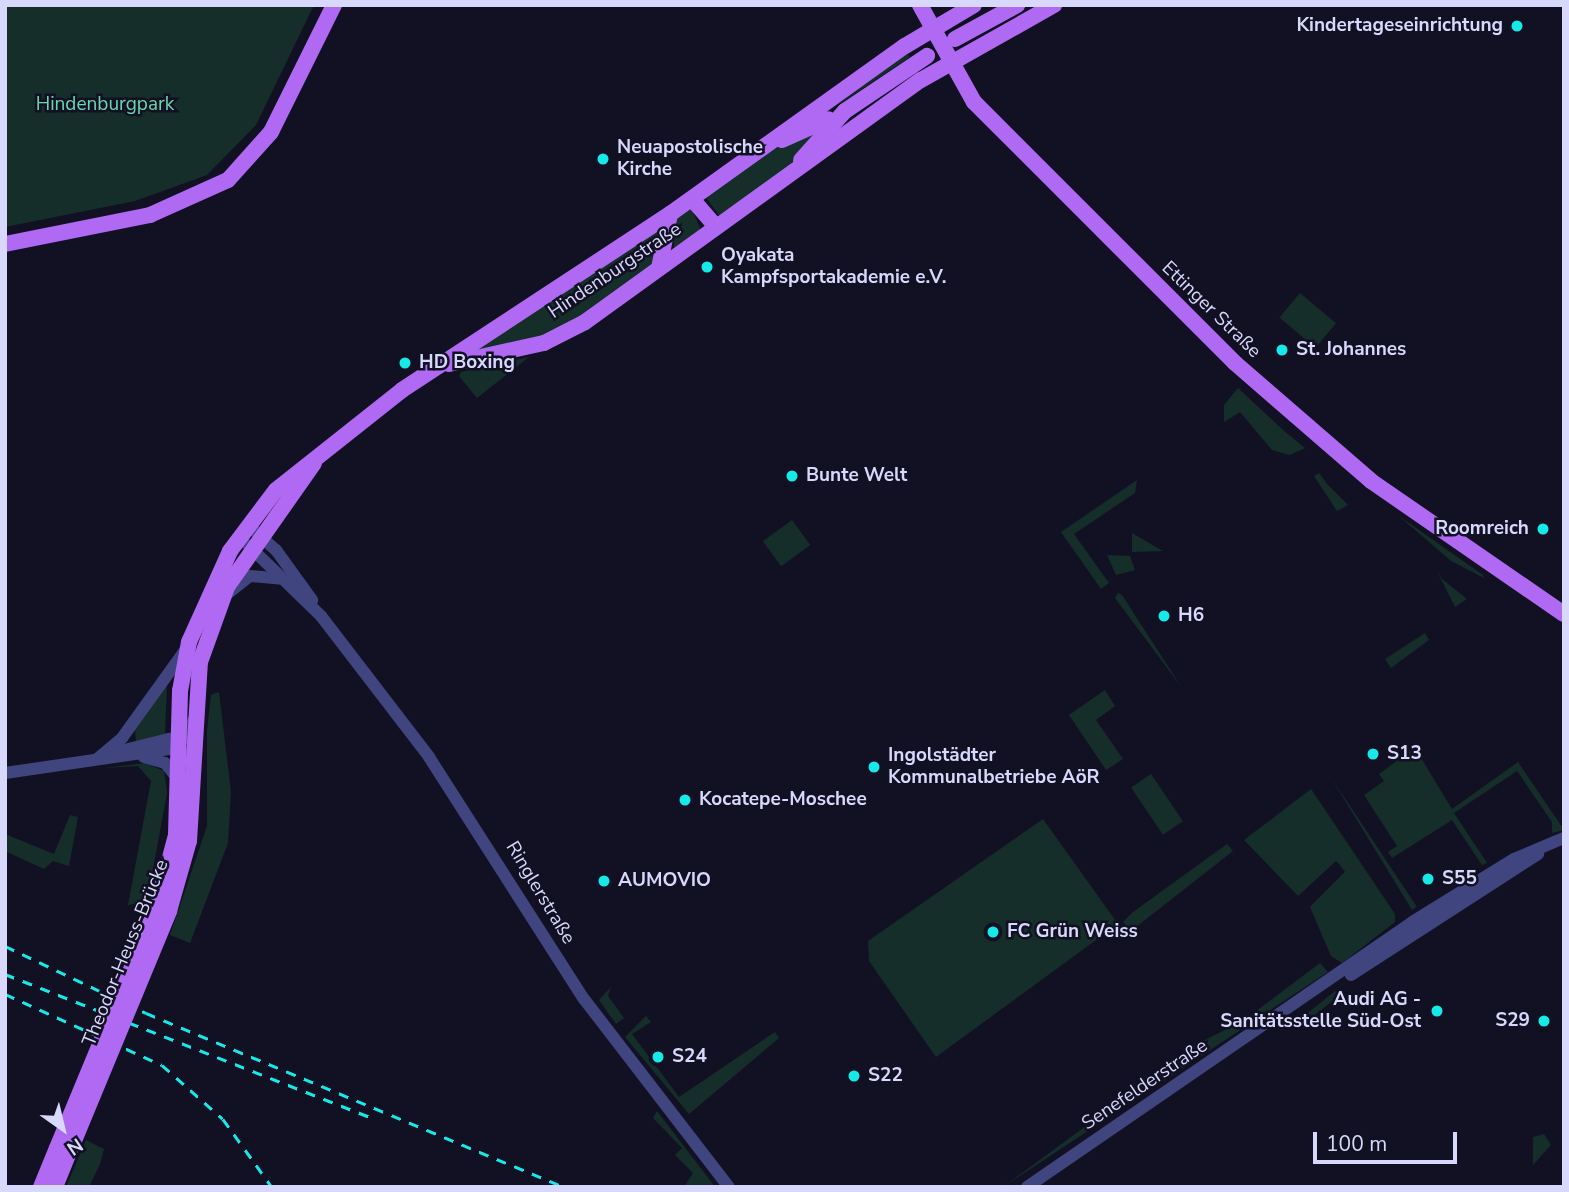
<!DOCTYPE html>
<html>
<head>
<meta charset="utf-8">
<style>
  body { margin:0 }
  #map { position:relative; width:1569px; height:1192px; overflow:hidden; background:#121124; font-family:"Nunito Sans",sans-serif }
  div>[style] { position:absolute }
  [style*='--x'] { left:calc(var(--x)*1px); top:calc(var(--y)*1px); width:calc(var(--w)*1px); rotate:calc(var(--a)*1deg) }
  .green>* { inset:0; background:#152e2a; transform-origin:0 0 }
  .minor>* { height:12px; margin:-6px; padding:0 6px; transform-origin:6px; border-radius:6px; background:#40447f }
  .major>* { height:16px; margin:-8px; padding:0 8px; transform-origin:8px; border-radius:8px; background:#b069f2 }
  .rail>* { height:2.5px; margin-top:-1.25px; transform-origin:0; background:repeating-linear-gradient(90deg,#15eae9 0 10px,transparent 0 19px) }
  .major-bridge>* { height:16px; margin:-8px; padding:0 8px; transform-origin:8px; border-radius:8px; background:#b069f2 }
  .dots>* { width:19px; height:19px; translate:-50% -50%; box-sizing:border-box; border:4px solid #121124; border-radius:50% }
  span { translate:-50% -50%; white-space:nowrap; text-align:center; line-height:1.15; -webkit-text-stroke:5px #121124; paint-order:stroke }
  .poi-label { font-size:19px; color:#d8d8fc; font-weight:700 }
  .right { translate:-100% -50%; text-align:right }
  .left { translate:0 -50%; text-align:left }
  .park-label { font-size:19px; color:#6ad6af }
  .street-label { font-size:19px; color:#d8d8fc }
  .frame { position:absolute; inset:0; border:7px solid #d8d8fc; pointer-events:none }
  .north { position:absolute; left:28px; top:1094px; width:70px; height:70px; -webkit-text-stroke:5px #121124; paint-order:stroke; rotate:146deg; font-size:19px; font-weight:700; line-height:28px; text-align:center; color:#d8d8fc }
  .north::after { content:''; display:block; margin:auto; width:24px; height:32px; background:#d8d8fc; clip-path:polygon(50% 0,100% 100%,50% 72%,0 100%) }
  .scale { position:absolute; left:1313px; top:1132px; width:144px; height:32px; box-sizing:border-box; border:4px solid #d8d8fc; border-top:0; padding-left:9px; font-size:21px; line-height:24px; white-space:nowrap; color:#d8d8fc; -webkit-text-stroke:5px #121124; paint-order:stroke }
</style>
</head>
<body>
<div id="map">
  <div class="green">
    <div style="clip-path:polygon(5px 5px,314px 5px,256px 125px,207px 175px,135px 201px,5px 227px)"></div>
    <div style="clip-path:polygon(906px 52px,910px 57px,801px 129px)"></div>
    <div style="clip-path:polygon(818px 131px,789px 166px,721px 218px,705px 196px,770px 150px)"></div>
    <div style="clip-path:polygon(691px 208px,701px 230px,674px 248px,674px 220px)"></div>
    <div style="clip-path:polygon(661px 227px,656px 263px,584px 316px,541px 339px,471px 353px)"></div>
    <div style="left:1300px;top:293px;width:47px;height:32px;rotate:40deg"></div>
    <div style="clip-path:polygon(529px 357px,477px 398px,459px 376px,461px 372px)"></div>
    <div style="clip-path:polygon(1238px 388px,1283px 430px,1305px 448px,1290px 455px,1272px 450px,1240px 412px,1224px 422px,1224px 405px)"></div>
    <div style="clip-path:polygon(1319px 473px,1328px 485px,1348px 505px,1337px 511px,1314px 476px)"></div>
    <div style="clip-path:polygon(1137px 480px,1135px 493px,1074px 534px,1109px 583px,1101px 589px,1061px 532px)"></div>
    <div style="clip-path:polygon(1399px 516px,1483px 575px,1484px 578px,1451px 561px)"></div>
    <div style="left:792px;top:520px;width:31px;height:36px;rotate:54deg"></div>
    <div style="clip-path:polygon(1132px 533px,1163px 551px,1132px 552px)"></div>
    <div style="clip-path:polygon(1107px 555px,1130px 556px,1135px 570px,1116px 575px)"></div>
    <div style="clip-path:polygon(1437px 571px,1442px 579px,1467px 599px,1455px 607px)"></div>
    <div style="clip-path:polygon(1118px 593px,1122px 595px,1182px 688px,1115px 598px)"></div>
    <div style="clip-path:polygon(1425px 633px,1429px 640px,1391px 668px,1385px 659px)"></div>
    <div style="clip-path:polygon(167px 685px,165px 734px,136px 742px,135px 730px)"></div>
    <div style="clip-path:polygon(1105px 690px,1115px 706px,1096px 720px,1123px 759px,1106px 770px,1069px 715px)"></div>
    <div style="clip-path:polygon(219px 692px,231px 792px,228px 843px,190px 943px,170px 935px,207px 826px,207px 731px,211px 695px)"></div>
    <div style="clip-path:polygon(1415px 748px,1452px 809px,1518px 762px,1564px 830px,1552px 833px,1552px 822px,1517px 771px,1454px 813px,1487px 863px,1482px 865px,1452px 820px,1392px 858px,1388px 852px,1397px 846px,1364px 795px,1384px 781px,1379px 774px)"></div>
    <div style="clip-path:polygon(145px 763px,164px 771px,167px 793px,147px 902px,128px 905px,151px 781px,138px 766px,105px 768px)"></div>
    <div style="left:1151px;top:774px;width:57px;height:24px;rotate:56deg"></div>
    <div style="clip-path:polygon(1330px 776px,1417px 907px,1416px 907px,1412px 910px)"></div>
    <div style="clip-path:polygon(1311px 789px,1395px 914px,1395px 922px,1342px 963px,1331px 956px,1310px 907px,1345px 872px,1340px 865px,1336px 861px,1298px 896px,1244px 840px)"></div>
    <div style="clip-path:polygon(70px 815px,78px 817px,69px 866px,53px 861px,44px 869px,5px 851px,5px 834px,54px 854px)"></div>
    <div style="clip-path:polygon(1043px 819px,1118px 924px,936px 1057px,869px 961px,868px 941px)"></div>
    <div style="clip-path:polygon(1227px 844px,1233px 851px,1131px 931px,1123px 922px,1133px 912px)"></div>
    <div style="clip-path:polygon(1320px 963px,1328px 972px,1003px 1187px,1197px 1044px,1243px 1021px)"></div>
    <div style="clip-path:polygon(611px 987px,608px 996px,624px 1018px,616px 1024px,599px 1000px)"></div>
    <div style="left:1335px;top:991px;width:6px;height:48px;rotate:51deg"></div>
    <div style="clip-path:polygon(646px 1016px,651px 1022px,632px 1034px,679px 1097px,775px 1032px,779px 1038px,689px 1114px,625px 1037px)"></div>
    <div style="clip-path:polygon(657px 1111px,706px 1175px,715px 1187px,684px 1187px,693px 1173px,675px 1155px,682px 1148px,653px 1118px)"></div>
    <div style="clip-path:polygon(1544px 1134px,1551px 1145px,1533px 1165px,1533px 1137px)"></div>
    <div style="clip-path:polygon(86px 1140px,104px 1149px,100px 1164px,89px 1187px,66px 1187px)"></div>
  </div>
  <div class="minor">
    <div style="--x:248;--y:525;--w:38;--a:42"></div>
    <div style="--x:276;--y:550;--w:62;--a:54.2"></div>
    <div style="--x:248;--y:545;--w:102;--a:44.2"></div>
    <div style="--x:321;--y:616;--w:178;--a:52.5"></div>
    <div style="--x:429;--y:757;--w:287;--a:57.4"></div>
    <div style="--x:584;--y:999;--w:237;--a:52.4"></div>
    <div style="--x:227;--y:594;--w:29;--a:-38"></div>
    <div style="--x:250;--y:576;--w:32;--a:5"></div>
    <div style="--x:116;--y:752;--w:55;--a:-13.8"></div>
    <div style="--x:169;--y:739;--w:33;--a:44"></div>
    <div style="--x:144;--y:757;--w:22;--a:16"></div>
    <div style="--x:165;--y:763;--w:21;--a:51"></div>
    <div style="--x:97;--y:759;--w:33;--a:-40"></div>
    <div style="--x:122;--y:738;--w:110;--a:-54.3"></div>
    <div style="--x:5;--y:773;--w:166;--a:-8.3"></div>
    <div style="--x:169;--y:749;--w:21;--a:-37"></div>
    <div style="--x:186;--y:736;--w:19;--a:-65"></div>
    <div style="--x:1351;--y:975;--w:223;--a:-32.9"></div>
    <div style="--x:1027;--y:1187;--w:467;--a:-34.5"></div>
    <div style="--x:1412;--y:922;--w:120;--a:-31.7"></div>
    <div style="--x:1514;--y:859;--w:54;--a:-22.8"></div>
  </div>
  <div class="major">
    <div style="--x:920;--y:5;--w:111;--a:60.9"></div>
    <div style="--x:974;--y:102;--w:369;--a:45"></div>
    <div style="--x:1235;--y:363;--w:180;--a:40.9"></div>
    <div style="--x:1371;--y:481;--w:234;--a:34.6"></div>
    <div style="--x:955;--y:39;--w:71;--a:-28.7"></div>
    <div style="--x:782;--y:140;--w:51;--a:-24.1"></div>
    <div style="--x:801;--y:160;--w:66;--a:-48.1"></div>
    <div style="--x:845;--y:111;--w:99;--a:-33.9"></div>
    <div style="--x:692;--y:199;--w:37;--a:49"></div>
    <div style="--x:5;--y:244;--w:148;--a:-11.3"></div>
    <div style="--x:150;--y:215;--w:85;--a:-24.2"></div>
    <div style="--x:228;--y:180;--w:64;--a:-48.1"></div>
    <div style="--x:271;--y:132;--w:142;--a:-63.6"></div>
    <div style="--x:659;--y:268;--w:55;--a:-78.5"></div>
    <div style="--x:449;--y:364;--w:97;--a:-12.5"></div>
    <div style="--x:544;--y:343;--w:46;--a:-27.1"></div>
    <div style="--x:585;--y:322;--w:414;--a:-35.8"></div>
    <div style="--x:921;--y:80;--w:153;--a:-29.4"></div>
    <div style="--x:157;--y:906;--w:73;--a:-75"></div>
    <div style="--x:176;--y:835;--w:144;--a:-88.4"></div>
    <div style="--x:180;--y:691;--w:50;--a:-79.6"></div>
    <div style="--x:189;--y:642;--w:100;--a:-65.7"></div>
    <div style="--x:230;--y:551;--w:76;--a:-53"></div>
    <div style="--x:276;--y:490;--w:161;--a:-38.4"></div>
    <div style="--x:402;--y:390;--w:321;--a:-33.3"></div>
    <div style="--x:670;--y:214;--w:289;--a:-35.6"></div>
    <div style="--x:905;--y:46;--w:80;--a:-30.7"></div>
    <div style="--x:169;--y:911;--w:73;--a:-74.1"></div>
    <div style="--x:189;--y:841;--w:179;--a:-86.5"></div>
    <div style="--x:200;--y:662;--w:80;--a:-70.2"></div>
    <div style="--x:227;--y:587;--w:151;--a:-54.9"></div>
    <div style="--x:41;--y:1187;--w:42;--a:-67.7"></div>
    <div style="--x:55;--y:1187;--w:37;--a:-68"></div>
  </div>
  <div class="rail">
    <div style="--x:5;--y:946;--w:156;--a:25.4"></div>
    <div style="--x:146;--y:1013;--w:452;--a:22.6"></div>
    <div style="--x:5;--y:974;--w:392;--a:21.4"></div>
    <div style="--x:5;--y:994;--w:172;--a:24.3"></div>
    <div style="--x:162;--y:1065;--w:81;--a:41.5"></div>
    <div style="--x:223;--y:1119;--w:84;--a:54.2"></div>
  </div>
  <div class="major-bridge">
    <div style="--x:57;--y:1148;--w:262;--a:-67.5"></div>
    <div style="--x:69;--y:1153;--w:262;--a:-67.5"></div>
  </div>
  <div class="dots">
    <div style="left:1517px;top:26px;background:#15eae9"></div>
    <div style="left:603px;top:159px;background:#15eae9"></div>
    <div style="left:707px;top:267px;background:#15eae9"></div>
    <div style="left:1282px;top:350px;background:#15eae9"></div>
    <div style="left:405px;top:363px;background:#15eae9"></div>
    <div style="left:792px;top:476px;background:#15eae9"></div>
    <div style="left:1543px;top:529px;background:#15eae9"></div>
    <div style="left:1164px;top:616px;background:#15eae9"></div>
    <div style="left:1373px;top:754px;background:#15eae9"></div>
    <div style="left:874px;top:767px;background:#15eae9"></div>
    <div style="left:685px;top:800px;background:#15eae9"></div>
    <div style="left:1428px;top:879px;background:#15eae9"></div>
    <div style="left:604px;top:881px;background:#15eae9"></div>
    <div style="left:993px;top:932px;background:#15eae9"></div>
    <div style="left:1437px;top:1011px;background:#15eae9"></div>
    <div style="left:1544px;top:1021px;background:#15eae9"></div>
    <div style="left:658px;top:1057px;background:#15eae9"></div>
    <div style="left:854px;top:1076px;background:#15eae9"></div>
  </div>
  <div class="poi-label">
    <span class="right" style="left:1503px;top:26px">Kindertageseinrichtung</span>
    <span class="left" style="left:617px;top:159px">Neuapostolische<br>Kirche</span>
    <span class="left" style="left:721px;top:267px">Oyakata<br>Kampfsportakademie e.V.</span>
    <span class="left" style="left:1296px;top:350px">St. Johannes</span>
    <span class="left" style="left:419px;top:363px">HD Boxing</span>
    <span class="left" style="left:806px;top:476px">Bunte Welt</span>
    <span class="right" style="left:1529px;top:529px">Roomreich</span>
    <span class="left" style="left:1178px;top:616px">H6</span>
    <span class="left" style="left:1387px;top:754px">S13</span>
    <span class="left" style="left:888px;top:767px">Ingolstädter<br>Kommunalbetriebe AöR</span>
    <span class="left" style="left:699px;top:800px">Kocatepe-Moschee</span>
    <span class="left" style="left:1442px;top:879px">S55</span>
    <span class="left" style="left:618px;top:881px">AUMOVIO</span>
    <span class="left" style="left:1007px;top:932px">FC Grün Weiss</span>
    <span class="right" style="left:1421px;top:1011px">Audi AG -<br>Sanitätsstelle Süd-Ost</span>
    <span class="right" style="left:1530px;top:1021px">S29</span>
    <span class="left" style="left:672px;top:1057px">S24</span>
    <span class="left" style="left:868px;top:1076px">S22</span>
  </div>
  <div class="park-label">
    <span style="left:105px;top:105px">Hindenburgpark</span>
  </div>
  <div class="street-label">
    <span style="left:615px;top:271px;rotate:-34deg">Hindenburgstraße</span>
    <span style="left:1211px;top:310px;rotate:44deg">Ettinger Straße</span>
    <span style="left:540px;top:893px;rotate:59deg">Ringlerstraße</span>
    <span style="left:126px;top:953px;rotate:-68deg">Theodor-Heuss-Brücke</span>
    <span style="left:1145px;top:1085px;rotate:-34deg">Senefelderstraße</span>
  </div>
  <div class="frame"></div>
  <div class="north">N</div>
  <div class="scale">100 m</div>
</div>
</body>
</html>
